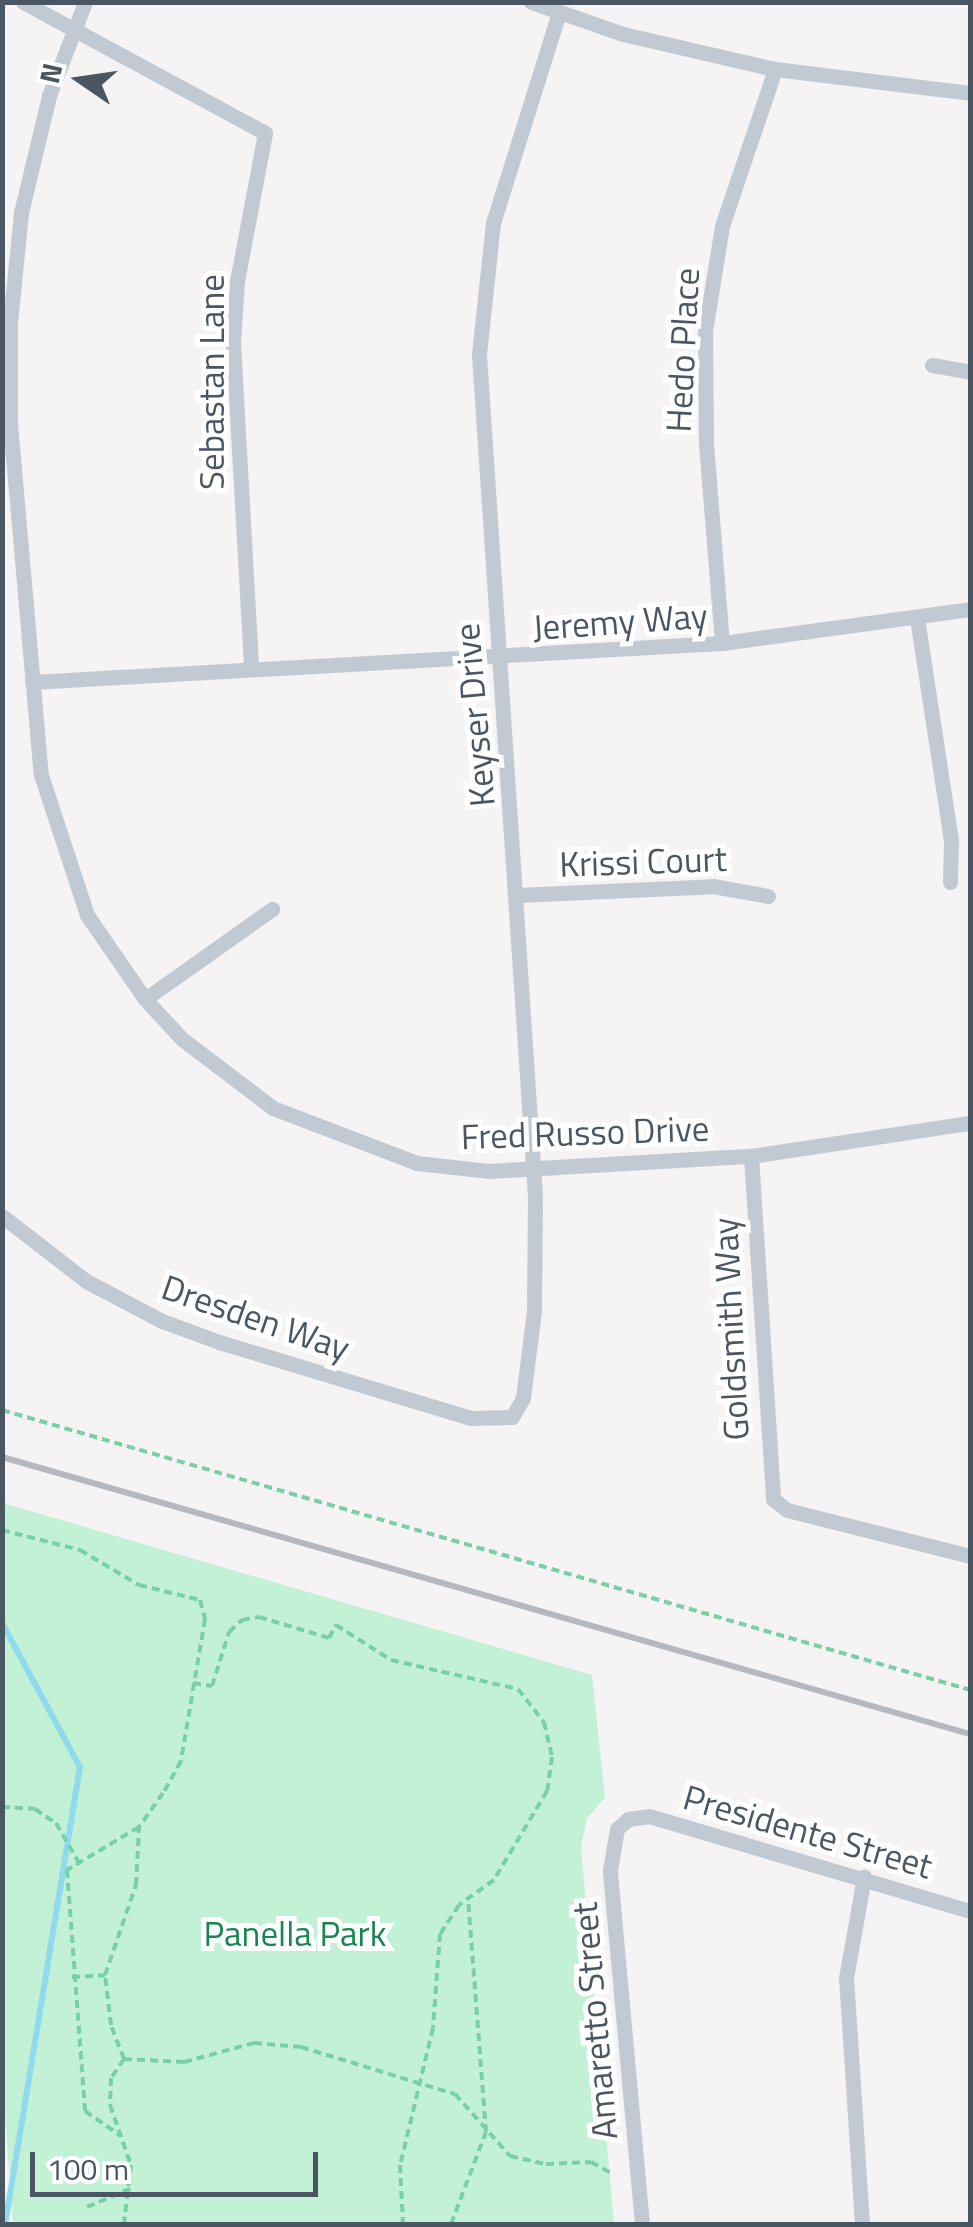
<!DOCTYPE html>
<html>
<head>
<meta charset="utf-8">
<style>
  body { margin:0 }
  #map { position:relative; width:973px; height:2227px; overflow:hidden; background:#f5f3f3; font-family:"Titillium Web",sans-serif }
  div>[style] { position:absolute }
  [style*='--x'] { left:calc(var(--x)*1px); top:calc(var(--y)*1px); width:calc(var(--w)*1px); rotate:calc(var(--a)*1deg) }
  .green>* { inset:0; background:#c3f1d5 }
  .stream>* { height:6px; margin:-3px; padding:0 3px; transform-origin:3px; border-radius:3px; background:#90daee }
  .path>* { height:4px; margin-top:-2px; transform-origin:0; background:repeating-linear-gradient(90deg,#7ad0a6 0 8px,transparent 0 13px) }
  .minor>* { height:15px; margin:-7.5px; padding:0 7.5px; transform-origin:7.5px; border-radius:7.5px; background:#c1cad2 }
  .rail>* { height:6px; margin:-3px; padding:0 3px; transform-origin:3px; border-radius:3px; background:#b5b8bd }
  span { translate:-50% -50%; white-space:nowrap; text-align:center; line-height:1.15; -webkit-text-stroke:10px #fff; paint-order:stroke }
  .street-label { font-size:35px; color:#4a5661 }
  .park-label { font-size:35px; color:#17864f }
  .frame { position:absolute; inset:0; border:5px solid #4a5661; pointer-events:none }
  .north { position:absolute; left:30px; top:30px; width:100px; height:100px; -webkit-text-stroke:8px #fff; paint-order:stroke; rotate:283deg; font-size:28px; font-weight:700; line-height:40px; text-align:center; color:#4a5661 }
  .north::after { content:''; display:block; margin:auto; width:35px; height:45px; background:#4a5661; clip-path:polygon(50% 0,100% 100%,50% 72%,0 100%) }
  .scale { position:absolute; left:30px; top:2152px; width:288px; height:45px; box-sizing:border-box; border:5px solid #4a5661; border-top:0; padding-left:12px; font-size:30px; line-height:35px; white-space:nowrap; color:#4a5661; -webkit-text-stroke:8px #fff; paint-order:stroke }
</style>
</head>
<body>
<div id="map">
  <div class="green">
    <div style="clip-path:polygon(3px 1503px,592px 1675px,605px 1798px,587px 1818px,581px 1847px,614px 2224px,13px 2224px,2px 2074px)"></div>
  </div>
  <div class="stream">
    <div style="--x:2;--y:1623;--w:164;--a:61.6"></div>
    <div style="--x:80;--y:1767;--w:463;--a:99.3"></div>
  </div>
  <div class="path">
    <div style="--x:2;--y:1410;--w:1008;--a:16.13"></div>
    <div style="--x:2;--y:1530;--w:81;--a:14.4"></div>
    <div style="--x:80;--y:1550;--w:69;--a:30.7"></div>
    <div style="--x:139;--y:1585;--w:63;--a:13.8"></div>
    <div style="--x:200;--y:1600;--w:20;--a:75"></div>
    <div style="--x:205;--y:1619;--w:144;--a:99.6"></div>
    <div style="--x:181;--y:1761;--w:37;--a:119"></div>
    <div style="--x:163;--y:1793;--w:42;--a:125.2"></div>
    <div style="--x:139;--y:1827;--w:84;--a:149.2"></div>
    <div style="--x:67;--y:1870;--w:242;--a:85.7"></div>
    <div style="--x:85;--y:2111;--w:44;--a:34.8"></div>
    <div style="--x:193;--y:1683;--w:19;--a:9"></div>
    <div style="--x:212;--y:1686;--w:57;--a:-72.5"></div>
    <div style="--x:229;--y:1632;--w:18;--a:-43"></div>
    <div style="--x:242;--y:1620;--w:17;--a:-10"></div>
    <div style="--x:259;--y:1617;--w:73;--a:16.7"></div>
    <div style="--x:329;--y:1638;--w:15;--a:-62"></div>
    <div style="--x:336;--y:1625;--w:65;--a:32.5"></div>
    <div style="--x:391;--y:1660;--w:130;--a:12.9"></div>
    <div style="--x:518;--y:1689;--w:42;--a:51.8"></div>
    <div style="--x:544;--y:1722;--w:36;--a:77"></div>
    <div style="--x:552;--y:1757;--w:34;--a:98"></div>
    <div style="--x:547;--y:1791;--w:104;--a:120.8"></div>
    <div style="--x:494;--y:1880;--w:43;--a:144.5"></div>
    <div style="--x:459;--y:1905;--w:35;--a:123"></div>
    <div style="--x:440;--y:1934;--w:94;--a:94.3"></div>
    <div style="--x:433;--y:2028;--w:141;--a:103.5"></div>
    <div style="--x:400;--y:2165;--w:59;--a:87.1"></div>
    <div style="--x:2;--y:1807;--w:33;--a:3"></div>
    <div style="--x:35;--y:1809;--w:25;--a:34"></div>
    <div style="--x:56;--y:1823;--w:46;--a:60.1"></div>
    <div style="--x:72;--y:1977;--w:33;--a:-3"></div>
    <div style="--x:124;--y:2059;--w:60;--a:2.9"></div>
    <div style="--x:184;--y:2062;--w:73;--a:-15.2"></div>
    <div style="--x:254;--y:2043;--w:47;--a:4.9"></div>
    <div style="--x:301;--y:2047;--w:161;--a:17"></div>
    <div style="--x:455;--y:2094;--w:83;--a:48.4"></div>
    <div style="--x:510;--y:2156;--w:37;--a:13"></div>
    <div style="--x:546;--y:2164;--w:45;--a:-2.5"></div>
    <div style="--x:591;--y:2162;--w:26;--a:29"></div>
    <div style="--x:124;--y:2059;--w:36;--a:-111"></div>
    <div style="--x:111;--y:2025;--w:50;--a:-96.8"></div>
    <div style="--x:105;--y:1975;--w:95;--a:-71"></div>
    <div style="--x:136;--y:1885;--w:58;--a:-87"></div>
    <div style="--x:124;--y:2059;--w:23;--a:124"></div>
    <div style="--x:111;--y:2078;--w:27;--a:92"></div>
    <div style="--x:110;--y:2105;--w:64;--a:70.7"></div>
    <div style="--x:131;--y:2165;--w:59;--a:96.8"></div>
    <div style="--x:87;--y:2207;--w:49;--a:-22.9"></div>
    <div style="--x:451;--y:2224;--w:98;--a:-69.2"></div>
    <div style="--x:486;--y:2132;--w:234;--a:-94.4"></div>
  </div>
  <div class="minor">
    <div style="--x:23;--y:2;--w:275;--a:28.4"></div>
    <div style="--x:265;--y:133;--w:151;--a:100.7"></div>
    <div style="--x:237;--y:281;--w:62;--a:93.7"></div>
    <div style="--x:233;--y:343;--w:325;--a:86.8"></div>
    <div style="--x:85;--y:2;--w:101;--a:111"></div>
    <div style="--x:49;--y:96;--w:120;--a:103.5"></div>
    <div style="--x:21;--y:213;--w:111;--a:95.7"></div>
    <div style="--x:10;--y:323;--w:100;--a:90"></div>
    <div style="--x:10;--y:423;--w:353;--a:85"></div>
    <div style="--x:41;--y:775;--w:147;--a:71.8"></div>
    <div style="--x:87;--y:915;--w:102;--a:55.4"></div>
    <div style="--x:145;--y:999;--w:54;--a:47.2"></div>
    <div style="--x:182;--y:1039;--w:114;--a:37.2"></div>
    <div style="--x:273;--y:1108;--w:154;--a:20.9"></div>
    <div style="--x:417;--y:1163;--w:71;--a:6.4"></div>
    <div style="--x:488;--y:1171;--w:263;--a:-3.3"></div>
    <div style="--x:751;--y:1156;--w:221;--a:-8.6"></div>
    <div style="--x:531;--y:2;--w:97;--a:19.2"></div>
    <div style="--x:623;--y:34;--w:156;--a:13"></div>
    <div style="--x:775;--y:69;--w:196;--a:7"></div>
    <div style="--x:932;--y:365;--w:39;--a:10"></div>
    <div style="--x:917;--y:618;--w:226;--a:81.3"></div>
    <div style="--x:951;--y:841;--w:41;--a:91.4"></div>
    <div style="--x:722;--y:643;--w:200;--a:-94.6"></div>
    <div style="--x:706;--y:444;--w:113;--a:-90.5"></div>
    <div style="--x:705;--y:331;--w:106;--a:-80.8"></div>
    <div style="--x:722;--y:226;--w:166;--a:-71.3"></div>
    <div style="--x:32;--y:682;--w:691;--a:-3.24"></div>
    <div style="--x:722;--y:643;--w:250;--a:-7.8"></div>
    <div style="--x:518;--y:895;--w:195;--a:-2.6"></div>
    <div style="--x:713;--y:886;--w:56;--a:10.3"></div>
    <div style="--x:145;--y:999;--w:156;--a:-35.3"></div>
    <div style="--x:751;--y:1156;--w:344;--a:86.3"></div>
    <div style="--x:773;--y:1499;--w:18;--a:38"></div>
    <div style="--x:787;--y:1510;--w:189;--a:14.1"></div>
    <div style="--x:2;--y:1216;--w:106;--a:37.7"></div>
    <div style="--x:86;--y:1281;--w:86;--a:27.8"></div>
    <div style="--x:162;--y:1321;--w:61;--a:20.2"></div>
    <div style="--x:219;--y:1342;--w:263;--a:16.8"></div>
    <div style="--x:471;--y:1418;--w:41;--a:-1.4"></div>
    <div style="--x:512;--y:1417;--w:22;--a:-60"></div>
    <div style="--x:523;--y:1398;--w:88;--a:-82.8"></div>
    <div style="--x:534;--y:1311;--w:115;--a:-89.5"></div>
    <div style="--x:535;--y:1196;--w:844;--a:-93.81"></div>
    <div style="--x:479;--y:354;--w:132;--a:-83.9"></div>
    <div style="--x:493;--y:223;--w:218;--a:-72.6"></div>
    <div style="--x:642;--y:2224;--w:355;--a:-95.2"></div>
    <div style="--x:610;--y:1870;--w:42;--a:-80.3"></div>
    <div style="--x:617;--y:1829;--w:15;--a:-42"></div>
    <div style="--x:628;--y:1819;--w:21;--a:-8"></div>
    <div style="--x:649;--y:1816;--w:335;--a:16.5"></div>
    <div style="--x:862;--y:2224;--w:247;--a:-93.7"></div>
    <div style="--x:846;--y:1978;--w:103;--a:-79.9"></div>
  </div>
  <div class="rail">
    <div style="--x:2;--y:1457;--w:1007;--a:15.97"></div>
  </div>
  <div class="street-label">
    <span style="left:682px;top:350px;rotate:-87deg">Hedo Place</span>
    <span style="left:211px;top:382px;rotate:-90deg">Sebastan Lane</span>
    <span style="left:620px;top:621px;rotate:-4deg">Jeremy Way</span>
    <span style="left:474px;top:715px;rotate:-95deg">Keyser Drive</span>
    <span style="left:643px;top:861px;rotate:-2deg">Krissi Court</span>
    <span style="left:585px;top:1132px;rotate:-2deg">Fred Russo Drive</span>
    <span style="left:256px;top:1317px;rotate:19deg">Dresden Way</span>
    <span style="left:730px;top:1329px;rotate:-93deg">Goldsmith Way</span>
    <span style="left:808px;top:1831px;rotate:16deg">Presidente Street</span>
    <span style="left:594px;top:2021px;rotate:-95deg">Amaretto Street</span>
  </div>
  <div class="park-label">
    <span style="left:295px;top:1933px">Panella Park</span>
  </div>
  <div class="frame"></div>
  <div class="north">N</div>
  <div class="scale">100 m</div>
</div>
</body>
</html>
